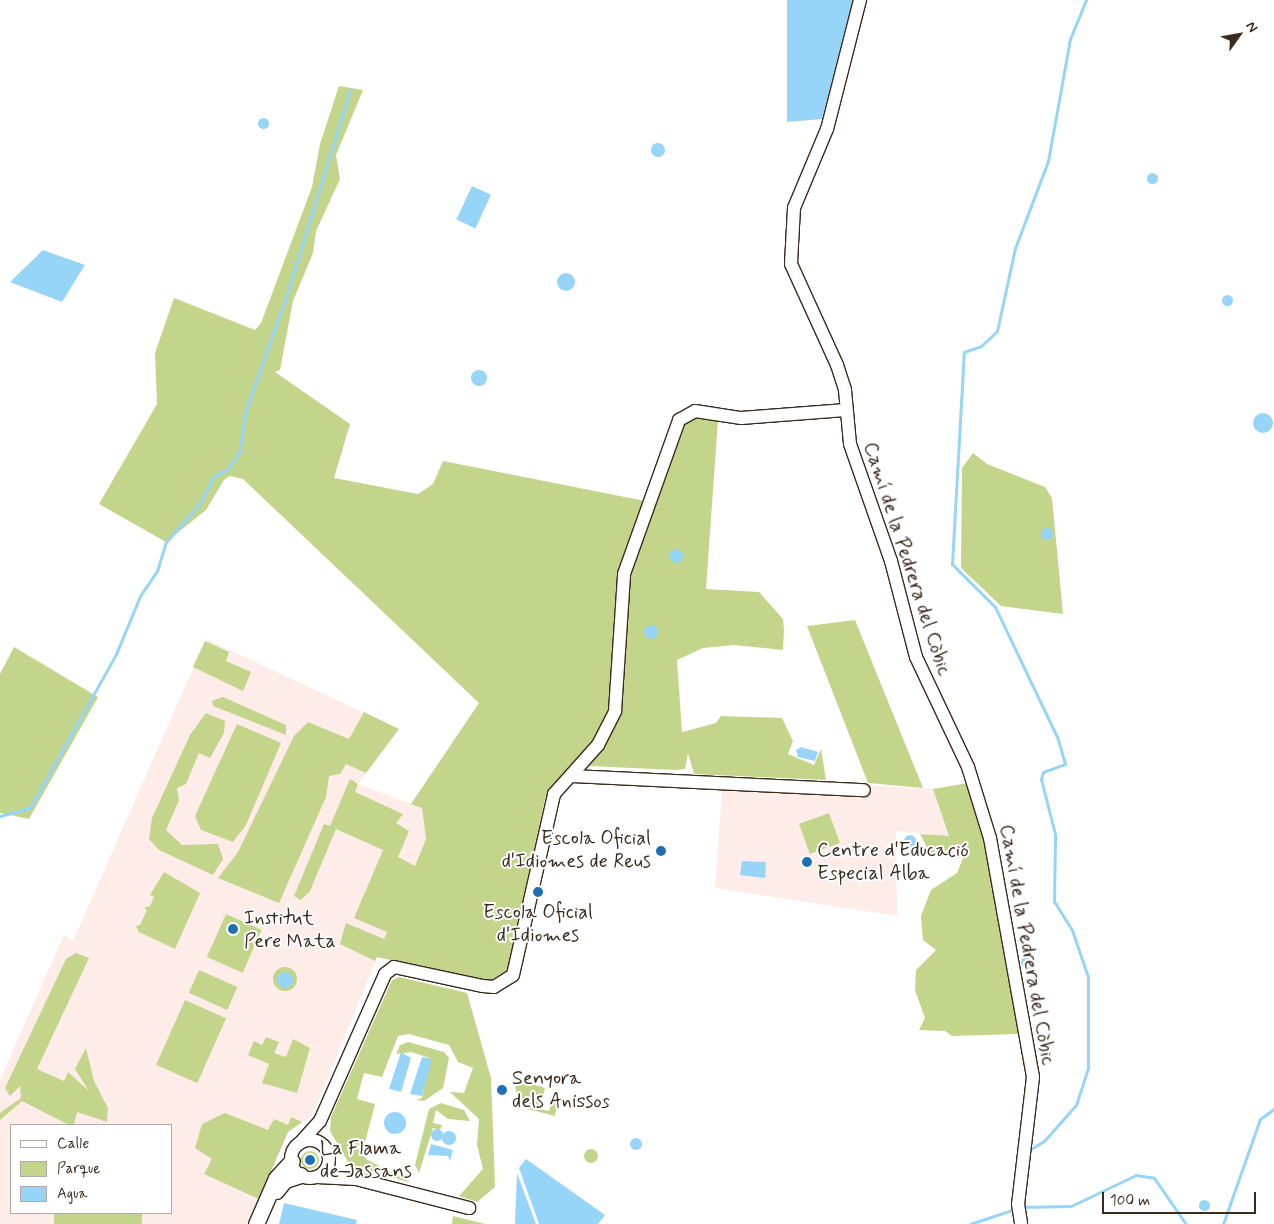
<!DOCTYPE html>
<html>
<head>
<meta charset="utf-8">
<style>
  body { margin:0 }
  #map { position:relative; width:1274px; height:1224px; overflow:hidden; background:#fff; font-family:Mynerve,sans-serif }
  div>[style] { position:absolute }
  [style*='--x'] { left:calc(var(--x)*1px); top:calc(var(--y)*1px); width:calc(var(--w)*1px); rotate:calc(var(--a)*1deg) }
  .built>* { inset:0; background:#feece9 }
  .green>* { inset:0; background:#c2d58a; transform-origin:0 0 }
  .round { border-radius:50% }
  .water>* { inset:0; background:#97d5f8; transform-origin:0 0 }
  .stream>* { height:3px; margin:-1.5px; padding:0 1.5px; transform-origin:1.5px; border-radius:1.5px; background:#97d5f8 }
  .roads { filter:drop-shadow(1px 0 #3b2a1e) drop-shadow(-1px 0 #3b2a1e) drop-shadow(0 1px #3b2a1e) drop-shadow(0 -1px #3b2a1e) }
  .minor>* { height:12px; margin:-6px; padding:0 6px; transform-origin:6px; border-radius:6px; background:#fff }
  .minor>.ring { margin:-6px; padding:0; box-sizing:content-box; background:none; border:12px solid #fff; border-radius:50% }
  .tertiary>* { height:15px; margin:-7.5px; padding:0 7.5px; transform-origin:7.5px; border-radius:7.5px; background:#fff }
  .dots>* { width:14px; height:14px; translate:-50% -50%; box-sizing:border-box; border:2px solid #fff; border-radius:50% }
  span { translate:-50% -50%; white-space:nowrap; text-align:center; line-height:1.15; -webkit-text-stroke:4px #fff; paint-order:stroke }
  .street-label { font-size:20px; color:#3b2a1e }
  .poi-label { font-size:20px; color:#3b2a1e }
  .right { translate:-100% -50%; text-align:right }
  .left { translate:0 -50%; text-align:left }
  .legend { position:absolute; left:10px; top:1124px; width:162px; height:90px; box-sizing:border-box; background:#fff; border:1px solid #b1aaa5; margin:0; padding:6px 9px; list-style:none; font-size:15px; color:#3b2a1e }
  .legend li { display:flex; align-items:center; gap:10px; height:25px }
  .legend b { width:25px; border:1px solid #b1aaa5 }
  .north { position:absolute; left:1214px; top:10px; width:50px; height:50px; -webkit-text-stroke:4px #fff; paint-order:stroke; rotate:58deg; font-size:14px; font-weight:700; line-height:20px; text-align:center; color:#3b2a1e }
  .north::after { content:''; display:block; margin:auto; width:18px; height:22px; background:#3b2a1e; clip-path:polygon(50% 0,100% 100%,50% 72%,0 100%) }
  .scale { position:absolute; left:1102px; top:1192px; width:154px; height:22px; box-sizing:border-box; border:2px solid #3b2a1e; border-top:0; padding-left:6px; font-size:15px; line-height:18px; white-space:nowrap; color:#3b2a1e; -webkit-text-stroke:4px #fff; paint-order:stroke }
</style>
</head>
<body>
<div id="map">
  <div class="built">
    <div style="clip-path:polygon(evenodd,206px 639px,399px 729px,358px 784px,422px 808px,426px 839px,312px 1116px,288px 1132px,248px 1224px,0 1224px,0 1080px,64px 935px,73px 941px,206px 639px,11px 1125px,171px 1125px,171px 1213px,11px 1213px,11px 1125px)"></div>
    <div style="clip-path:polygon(723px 776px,933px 789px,949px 837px,896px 831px,897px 916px,715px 888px)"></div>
  </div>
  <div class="green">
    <div style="clip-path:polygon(339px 86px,363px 90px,336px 155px,340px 179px,316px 231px,313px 253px,293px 301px,280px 370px,275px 372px,350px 424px,334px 478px,418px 494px,433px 484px,443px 461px,645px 501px,608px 712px,596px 740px,545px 799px,508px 970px,489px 981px,377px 957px,375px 961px,340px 944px,346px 923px,384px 939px,387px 932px,354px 918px,383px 850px,336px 829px,310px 891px,301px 900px,294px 896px,324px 824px,330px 826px,350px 779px,358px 784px,355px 792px,403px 814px,396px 823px,409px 831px,398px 857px,415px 866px,426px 839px,422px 808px,411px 804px,479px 703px,243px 479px,230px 476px,224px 480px,206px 510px,166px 542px,99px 504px,157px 404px,155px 353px,174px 298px,255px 330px,261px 323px,312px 187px,320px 144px)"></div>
    <div style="clip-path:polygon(693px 414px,718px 420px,706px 589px,759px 592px,783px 619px,784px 630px,783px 650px,734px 645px,703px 648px,677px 660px,682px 732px,716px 723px,721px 716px,782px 718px,793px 741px,788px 754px,814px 765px,821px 749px,826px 780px,694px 774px,688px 753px,685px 769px,676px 770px,589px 766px,621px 710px,628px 573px,680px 426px)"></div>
    <div style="clip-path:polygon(973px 453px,987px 464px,1045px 487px,1052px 498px,1063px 614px,1001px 606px,961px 568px,962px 468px)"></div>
    <div style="clip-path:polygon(855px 620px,923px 788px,868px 783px,807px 626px)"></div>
    <div style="clip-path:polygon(205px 641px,229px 652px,226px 661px,251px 672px,243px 691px,193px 667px)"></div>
    <div style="clip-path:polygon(14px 647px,98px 697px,29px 819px,0 813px,0 674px)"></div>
    <div style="clip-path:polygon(223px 697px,286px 725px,286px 735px,213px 706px,212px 701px)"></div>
    <div style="clip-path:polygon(364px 712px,399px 729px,366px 773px,346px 764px,340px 774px,329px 776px,326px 797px,279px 903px,218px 878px,238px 852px,294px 736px,308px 722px,349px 739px)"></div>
    <div style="clip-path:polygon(206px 713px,225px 721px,224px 733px,210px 758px,199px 753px,186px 784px,177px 788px,179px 800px,166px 830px,182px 845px,218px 844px,223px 859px,213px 875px,159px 850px,149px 839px,152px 818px,190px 735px)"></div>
    <div style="clip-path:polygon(237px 724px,281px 743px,246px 825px,233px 842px,201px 830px,195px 816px)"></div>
    <div style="clip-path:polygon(968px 783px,986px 842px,1019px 1034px,952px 1036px,945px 1031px,919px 1030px,925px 1018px,915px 990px,916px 970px,936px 950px,923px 940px,921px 916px,931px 890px,957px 873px,963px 858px,958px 849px,930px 853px,920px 834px,949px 836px,933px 789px)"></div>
    <div style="left:829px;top:813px;width:32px;height:32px;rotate:70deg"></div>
    <div style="clip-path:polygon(164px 872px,200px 893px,175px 949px,139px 932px,136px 926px,140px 925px,147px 910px,144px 908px,150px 906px,154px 897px,150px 895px)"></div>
    <div style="left:226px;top:914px;width:39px;height:47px;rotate:24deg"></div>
    <div style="clip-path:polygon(76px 953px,89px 958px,37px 1069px,64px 1081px,68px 1072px,89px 1091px,75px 1069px,86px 1048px,94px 1081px,108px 1108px,107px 1122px,77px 1112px,74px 1125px,69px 1125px,22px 1101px,0 1120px,0 1113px,21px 1098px,20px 1086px,10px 1096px,5px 1088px,66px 959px)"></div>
    <div class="round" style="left:273px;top:967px;width:24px;height:24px"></div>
    <div style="left:199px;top:970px;width:42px;height:25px;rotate:24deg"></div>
    <div style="clip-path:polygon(399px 977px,467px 993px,491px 1078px,495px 1187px,477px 1202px,459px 1196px,483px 1169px,477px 1145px,479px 1119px,450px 1092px,464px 1093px,473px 1068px,458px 1062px,449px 1045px,409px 1034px,398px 1036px,382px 1077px,364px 1073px,357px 1099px,375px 1104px,363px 1150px,366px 1159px,412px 1183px,350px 1165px,330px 1131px,331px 1117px,392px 980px)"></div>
    <div style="left:185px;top:1000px;width:45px;height:71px;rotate:24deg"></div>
    <div style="clip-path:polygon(266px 1037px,279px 1042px,274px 1053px,286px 1057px,293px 1039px,310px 1048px,297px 1093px,262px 1083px,269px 1064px,248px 1055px,254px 1041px,262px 1045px)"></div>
    <div style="clip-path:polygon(408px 1042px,444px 1052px,449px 1058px,443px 1088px,424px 1101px,416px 1100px,422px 1098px,430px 1058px,411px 1052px,396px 1054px,400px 1045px)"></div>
    <div style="clip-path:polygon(513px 1078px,545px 1088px,540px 1109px,549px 1111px,554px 1092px,559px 1094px,555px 1116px,520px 1107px)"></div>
    <div style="clip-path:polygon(441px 1103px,464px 1110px,470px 1121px,448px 1119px,436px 1110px,433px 1123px,442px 1125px,440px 1130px,433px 1128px,419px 1173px,415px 1165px,429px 1109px)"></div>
    <div style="clip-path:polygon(225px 1113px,268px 1130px,274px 1119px,288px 1125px,291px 1117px,302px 1122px,288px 1132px,259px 1199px,204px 1174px,212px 1159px,195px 1148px,202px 1124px)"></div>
    <div class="round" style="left:584px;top:1149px;width:14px;height:14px"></div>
    <div class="round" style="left:301px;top:1151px;width:18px;height:18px"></div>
    <div style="left:54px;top:1213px;width:88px;height:11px"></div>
    <div style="clip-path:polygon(453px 1216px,485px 1224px,452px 1224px)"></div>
  </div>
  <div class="water">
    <div style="clip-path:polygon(787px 0,853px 0,822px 119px,787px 122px)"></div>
    <div class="round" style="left:257.5px;top:117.5px;width:11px;height:11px"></div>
    <div class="round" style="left:651px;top:143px;width:14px;height:14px"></div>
    <div class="round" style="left:1146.5px;top:172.5px;width:11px;height:11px"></div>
    <div style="left:472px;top:186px;width:21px;height:37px;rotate:25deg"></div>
    <div style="clip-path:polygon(43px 250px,85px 265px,62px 302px,10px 282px)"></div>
    <div class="round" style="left:557px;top:273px;width:18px;height:18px"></div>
    <div class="round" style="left:1221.5px;top:294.5px;width:11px;height:11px"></div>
    <div class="round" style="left:471px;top:370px;width:16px;height:16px"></div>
    <div class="round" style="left:1253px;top:413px;width:20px;height:20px"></div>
    <div class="round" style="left:1041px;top:528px;width:12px;height:12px"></div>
    <div class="round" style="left:669px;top:549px;width:14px;height:14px"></div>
    <div class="round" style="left:644px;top:625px;width:14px;height:14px"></div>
    <div style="clip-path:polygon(801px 747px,818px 752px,815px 761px,798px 757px,796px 750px)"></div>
    <div class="round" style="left:904px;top:835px;width:12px;height:12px"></div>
    <div style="clip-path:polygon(742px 861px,766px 862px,765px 878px,740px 875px)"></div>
    <div class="round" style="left:1021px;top:955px;width:14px;height:14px"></div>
    <div class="round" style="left:277px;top:972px;width:16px;height:16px"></div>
    <div style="clip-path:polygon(401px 1052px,411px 1058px,401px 1092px,389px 1089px)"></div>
    <div style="clip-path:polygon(422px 1057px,430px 1058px,431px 1063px,422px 1096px,410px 1094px)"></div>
    <div class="round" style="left:384px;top:1112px;width:22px;height:22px"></div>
    <div class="round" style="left:431px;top:1129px;width:12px;height:12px"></div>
    <div class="round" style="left:442px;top:1131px;width:14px;height:14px"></div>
    <div class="round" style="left:630px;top:1138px;width:12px;height:12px"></div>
    <div style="clip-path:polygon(431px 1144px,453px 1150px,450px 1161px,448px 1156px,428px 1155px)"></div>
    <div style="clip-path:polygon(526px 1159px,605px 1215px,598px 1224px,539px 1224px,519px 1168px)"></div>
    <div style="clip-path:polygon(517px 1173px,536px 1224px,515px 1224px)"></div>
    <div class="round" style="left:1198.5px;top:1199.5px;width:11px;height:11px"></div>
    <div style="clip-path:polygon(284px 1203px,357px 1220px,356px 1224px,279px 1224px)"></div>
  </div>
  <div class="stream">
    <div style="--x:0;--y:816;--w:31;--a:-15"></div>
    <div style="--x:30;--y:808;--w:176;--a:-60.8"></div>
    <div style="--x:116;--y:654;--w:63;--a:-67.5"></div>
    <div style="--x:140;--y:596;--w:30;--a:-56"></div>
    <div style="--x:157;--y:571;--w:30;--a:-73"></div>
    <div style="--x:166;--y:542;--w:48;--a:-48.4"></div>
    <div style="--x:198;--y:506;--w:34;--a:-62"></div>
    <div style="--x:214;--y:476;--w:14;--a:-25"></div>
    <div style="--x:227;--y:470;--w:21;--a:-55"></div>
    <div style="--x:239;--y:453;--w:45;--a:-81"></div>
    <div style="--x:246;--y:409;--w:116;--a:-70.3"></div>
    <div style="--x:285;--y:300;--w:220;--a:-72.8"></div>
    <div style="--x:1029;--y:1150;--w:17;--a:-31"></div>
    <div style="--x:1044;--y:1141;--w:48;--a:-48.4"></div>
    <div style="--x:1076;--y:1105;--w:39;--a:-72"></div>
    <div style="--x:1088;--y:1068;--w:91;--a:-90"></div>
    <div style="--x:1088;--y:977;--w:50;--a:-108.8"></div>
    <div style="--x:1072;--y:930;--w:34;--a:-122"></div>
    <div style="--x:1054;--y:901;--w:67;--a:-89.1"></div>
    <div style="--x:1055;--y:834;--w:57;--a:-104.3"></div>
    <div style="--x:1041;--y:779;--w:7;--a:-74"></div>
    <div style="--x:1043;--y:772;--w:23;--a:-20"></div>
    <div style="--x:1065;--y:764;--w:26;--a:-106"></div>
    <div style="--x:1058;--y:739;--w:146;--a:-115.5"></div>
    <div style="--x:995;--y:607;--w:61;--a:-135"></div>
    <div style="--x:952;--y:564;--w:212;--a:-86.8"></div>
    <div style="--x:964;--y:352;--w:18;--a:-19"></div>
    <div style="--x:981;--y:346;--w:22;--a:-43"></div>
    <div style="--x:997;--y:331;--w:85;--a:-77.8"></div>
    <div style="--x:1015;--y:248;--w:93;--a:-69.2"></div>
    <div style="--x:1048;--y:161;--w:124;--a:-79.8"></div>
    <div style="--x:1070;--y:39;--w:42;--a:-67.7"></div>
    <div style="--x:1021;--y:1207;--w:50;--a:-1.1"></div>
    <div style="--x:1071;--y:1206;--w:72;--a:-25.5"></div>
    <div style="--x:1136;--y:1175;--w:18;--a:9"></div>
    <div style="--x:1154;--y:1178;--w:56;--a:55.2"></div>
    <div style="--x:970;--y:1224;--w:47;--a:-18.4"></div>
    <div style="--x:1223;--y:1224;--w:111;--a:-70.6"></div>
    <div style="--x:1260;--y:1119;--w:17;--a:-36"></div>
  </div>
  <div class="roads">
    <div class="minor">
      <div style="--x:860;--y:0;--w:133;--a:104.3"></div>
      <div style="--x:827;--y:129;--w:86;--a:112.7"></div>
      <div style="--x:794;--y:208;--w:56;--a:93.1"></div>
      <div style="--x:791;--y:264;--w:111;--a:65.5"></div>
      <div style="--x:837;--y:365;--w:26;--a:72"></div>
      <div style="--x:845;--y:390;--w:54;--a:84.7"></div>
      <div style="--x:850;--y:444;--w:124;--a:70.7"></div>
      <div style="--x:891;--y:561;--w:99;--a:75.4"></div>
      <div style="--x:916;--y:657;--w:122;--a:64.7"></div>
      <div style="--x:968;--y:767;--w:74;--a:72.8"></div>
      <div style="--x:990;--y:838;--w:243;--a:79.8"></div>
      <div style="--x:1033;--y:1077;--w:128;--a:96.7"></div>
      <div style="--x:1018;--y:1204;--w:20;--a:81"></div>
      <div style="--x:573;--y:776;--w:291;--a:2.8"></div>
      <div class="ring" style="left:291px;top:1140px;width:26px;height:26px"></div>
      <div style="--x:300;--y:1143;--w:30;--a:-48"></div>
      <div style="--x:320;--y:1121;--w:161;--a:-66.1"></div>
      <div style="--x:385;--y:974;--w:11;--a:-38"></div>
      <div style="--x:394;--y:967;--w:91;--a:12.1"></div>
      <div style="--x:483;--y:986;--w:11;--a:5"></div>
      <div style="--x:494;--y:987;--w:22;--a:-32"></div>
      <div style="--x:513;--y:975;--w:186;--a:-77.2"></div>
      <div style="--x:554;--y:794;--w:66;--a:-48.1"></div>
      <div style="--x:598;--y:745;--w:38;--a:-63"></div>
      <div style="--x:615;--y:711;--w:137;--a:-86.2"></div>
      <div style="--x:624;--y:574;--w:164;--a:-70.3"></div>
      <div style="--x:679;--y:420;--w:18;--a:-29"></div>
      <div style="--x:695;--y:411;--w:47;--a:8.7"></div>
      <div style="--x:741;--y:418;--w:105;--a:-4.4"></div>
      <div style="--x:317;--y:1177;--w:39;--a:3"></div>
      <div style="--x:356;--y:1179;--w:117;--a:14.4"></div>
    </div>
    <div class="tertiary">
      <div style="--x:276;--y:1191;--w:14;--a:-51"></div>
      <div style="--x:285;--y:1180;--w:16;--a:-18"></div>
      <div style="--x:256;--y:1224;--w:50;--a:-66.5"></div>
      <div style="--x:276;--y:1178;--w:23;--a:-47"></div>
    </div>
  </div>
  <div class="dots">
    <div style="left:661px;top:851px;background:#1f6fb2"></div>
    <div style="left:807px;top:862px;background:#1f6fb2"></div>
    <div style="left:538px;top:892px;background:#1f6fb2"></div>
    <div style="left:233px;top:929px;background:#1f6fb2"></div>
    <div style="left:502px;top:1090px;background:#1f6fb2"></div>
    <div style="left:310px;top:1160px;background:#1f6fb2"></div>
  </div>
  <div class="street-label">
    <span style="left:907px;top:559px;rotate:72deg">Camí de la Pedrera del Còbic</span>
    <span style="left:1027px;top:945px;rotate:80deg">Camí de la Pedrera del Còbic</span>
  </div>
  <div class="poi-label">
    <span class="right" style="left:651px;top:850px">Escola Oficial<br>d'Idiomes de Reus</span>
    <span class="left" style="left:817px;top:862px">Centre d'Educació<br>Especial Alba</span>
    <span style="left:538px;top:924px">Escola Oficial<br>d'Idiomes</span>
    <span class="left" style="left:244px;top:930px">Institut<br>Pere Mata</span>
    <span class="left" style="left:512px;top:1090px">Senyora<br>dels Anissos</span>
    <span class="left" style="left:320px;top:1160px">La Flama<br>de Jassans</span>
  </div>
  <ul class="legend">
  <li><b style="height:6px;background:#fff"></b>Calle</li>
  <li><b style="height:14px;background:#c2d58a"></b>Parque</li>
  <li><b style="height:14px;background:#97d5f8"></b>Agua</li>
  </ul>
  <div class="north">N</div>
  <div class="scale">100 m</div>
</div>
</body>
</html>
